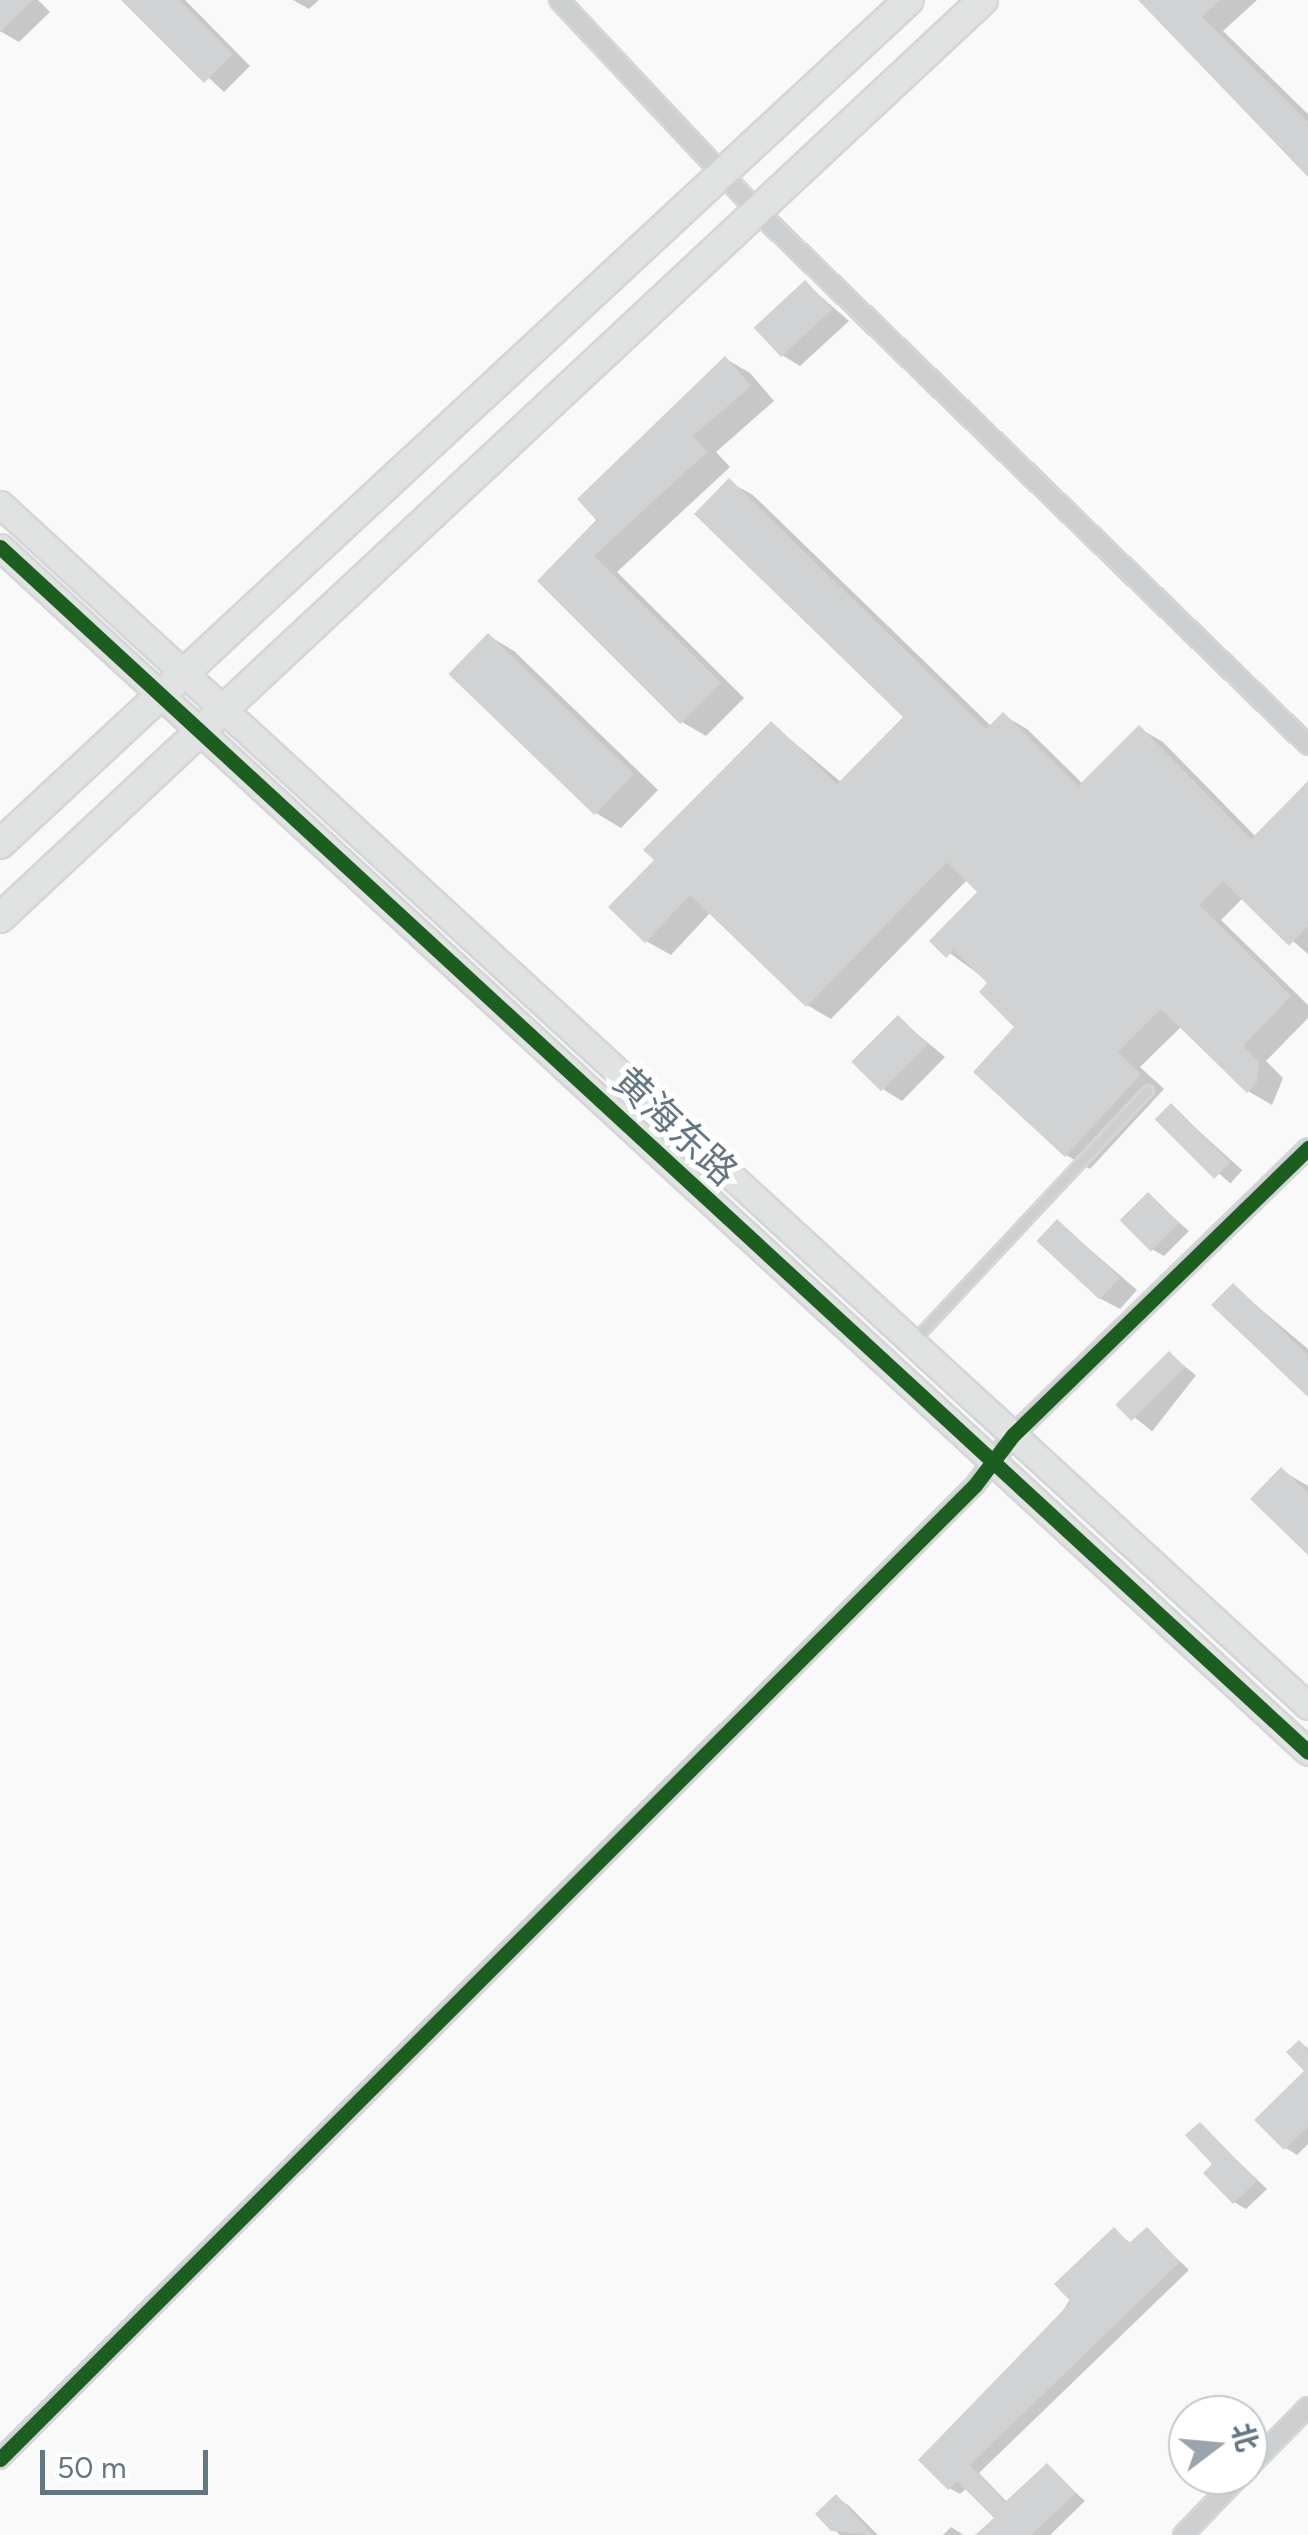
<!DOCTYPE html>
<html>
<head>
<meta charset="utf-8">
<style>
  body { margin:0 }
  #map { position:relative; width:1308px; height:2535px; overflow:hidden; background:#f9f9f9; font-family:Figtree,"Noto Sans SC",sans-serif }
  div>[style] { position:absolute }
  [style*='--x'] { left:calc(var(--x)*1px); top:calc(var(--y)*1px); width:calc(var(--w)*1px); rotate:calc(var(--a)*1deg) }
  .shadow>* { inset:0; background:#0003; transform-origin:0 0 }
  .building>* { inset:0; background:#d0d2d3; transform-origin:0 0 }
  .roads { filter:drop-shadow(2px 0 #d5d6d7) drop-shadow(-2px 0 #d5d6d7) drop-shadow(0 2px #d5d6d7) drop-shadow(0 -2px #d5d6d7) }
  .lane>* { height:9px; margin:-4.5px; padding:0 4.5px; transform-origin:4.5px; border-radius:4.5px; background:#cecfd0 }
  .street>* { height:18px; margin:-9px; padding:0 9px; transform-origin:9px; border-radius:9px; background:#cecfd0 }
  .secondary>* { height:25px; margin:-12.5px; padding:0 12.5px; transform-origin:12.5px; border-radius:12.5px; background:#e1e2e2 }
  .primary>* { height:28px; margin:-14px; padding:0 14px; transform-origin:14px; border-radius:14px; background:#e1e2e2 }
  .cycleway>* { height:15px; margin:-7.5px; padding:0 7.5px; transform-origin:7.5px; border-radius:7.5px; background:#1b5e20 }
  span { translate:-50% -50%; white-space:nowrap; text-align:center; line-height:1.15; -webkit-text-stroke:10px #fff; paint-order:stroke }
  .street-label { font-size:38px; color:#657683 }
  .north { position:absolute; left:1168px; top:2395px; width:100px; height:100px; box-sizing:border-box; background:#fff; border:2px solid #c1c8cd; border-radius:50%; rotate:74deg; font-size:28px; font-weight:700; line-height:40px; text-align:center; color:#657683 }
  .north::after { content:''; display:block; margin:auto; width:35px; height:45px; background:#99a4ac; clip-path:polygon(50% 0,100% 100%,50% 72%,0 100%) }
  .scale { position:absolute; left:40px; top:2450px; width:168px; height:45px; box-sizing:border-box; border:5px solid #657683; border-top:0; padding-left:12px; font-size:30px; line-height:35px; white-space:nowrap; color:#657683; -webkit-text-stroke:8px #fff; paint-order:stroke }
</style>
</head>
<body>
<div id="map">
  <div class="shadow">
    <div style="clip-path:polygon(0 0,38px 0,50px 12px,19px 42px,0 31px)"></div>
    <div style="clip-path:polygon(125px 0,185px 0,250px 66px,224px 92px)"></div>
    <div style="clip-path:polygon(293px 0,319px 0,309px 9px)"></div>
    <div style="clip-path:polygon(1142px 0,1257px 0,1223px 31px,1308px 114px,1308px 171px)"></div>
    <div style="clip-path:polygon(805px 283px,849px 321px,800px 366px,782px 355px)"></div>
    <div style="clip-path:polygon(726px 359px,750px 373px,774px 401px,716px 452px,730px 467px,617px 572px,744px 698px,706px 736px,682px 722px,540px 581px,600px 520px)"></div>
    <div style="clip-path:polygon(729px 482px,753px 495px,992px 727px,1003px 715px,1027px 729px,1083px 784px,1139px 728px,1163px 742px,1256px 837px,1308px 794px,1308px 954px,1243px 898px,1221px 920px,1308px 1005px,1308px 1018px,1266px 1061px,1283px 1078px,1272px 1105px,1248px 1091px,1182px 1026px,1140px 1067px,1164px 1089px,1090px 1169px,1066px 1155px,1018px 1027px,991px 983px,933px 941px,981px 892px,968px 879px,831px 1019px,807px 1005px,711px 912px,671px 955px,646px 941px,657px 860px,772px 724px,842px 783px,907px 717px)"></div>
    <div style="clip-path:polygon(489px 636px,514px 651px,658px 790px,621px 828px,596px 813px,452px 675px)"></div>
    <div style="clip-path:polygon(898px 1018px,945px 1057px,902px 1101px,884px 1090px)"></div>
    <div style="left:1171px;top:1106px;width:96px;height:18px;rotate:42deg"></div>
    <div style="clip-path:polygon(1148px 1195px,1189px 1231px,1164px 1256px,1152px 1249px)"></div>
    <div style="clip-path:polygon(1058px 1222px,1137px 1290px,1120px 1309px,1101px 1299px)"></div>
    <div style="clip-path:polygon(1233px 1286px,1308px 1349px,1308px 1392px)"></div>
    <div style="left:1170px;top:1355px;width:33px;height:71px;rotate:38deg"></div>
    <div style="clip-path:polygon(1281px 1470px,1308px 1486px,1308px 1552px)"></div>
    <div style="clip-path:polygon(1299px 2043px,1308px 2048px,1308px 2144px,1297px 2155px,1286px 2148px,1307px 2071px)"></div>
    <div style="clip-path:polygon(1200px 2125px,1267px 2189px,1246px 2209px,1234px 2202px)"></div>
    <div style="clip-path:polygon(1147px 2230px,1189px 2270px,979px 2473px,1008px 2503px,1047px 2466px,1085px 2501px,1050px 2535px,979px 2535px,997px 2518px,967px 2488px,960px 2494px,949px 2488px,1114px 2231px,1132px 2244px)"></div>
    <div style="clip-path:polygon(836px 2498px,848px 2505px,878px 2535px,840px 2535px,818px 2514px)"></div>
    <div style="clip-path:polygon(951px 2527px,962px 2534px,963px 2535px,943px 2535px)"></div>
  </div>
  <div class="building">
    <div style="clip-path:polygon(0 0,33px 0,0 32px)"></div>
    <div style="clip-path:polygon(121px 0,179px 0,233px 54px,204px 83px)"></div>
    <div style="clip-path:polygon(1138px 0,1220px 0,1202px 17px,1308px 122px,1308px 177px)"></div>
    <div style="left:805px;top:280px;width:40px;height:70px;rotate:47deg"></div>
    <div style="clip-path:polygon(725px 356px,751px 386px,693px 436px,707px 452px,594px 556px,721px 683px,680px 724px,537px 581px,596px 520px,577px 499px)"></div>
    <div style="clip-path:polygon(729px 478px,986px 729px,1003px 712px,1078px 786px,1139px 725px,1251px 839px,1308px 781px,1308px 926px,1289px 946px,1223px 881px,1199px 905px,1291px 996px,1243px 1046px,1259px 1062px,1257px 1082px,1247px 1093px,1161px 1009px,1118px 1052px,1141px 1074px,1065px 1157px,973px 1072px,1014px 1027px,979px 992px,987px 983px,954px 950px,946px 958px,929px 941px,977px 892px,947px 862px,806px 1007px,690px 895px,645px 943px,608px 907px,654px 860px,643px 850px,771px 721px,837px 784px,903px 717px,694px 514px)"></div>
    <div style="left:488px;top:633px;width:203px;height:57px;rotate:44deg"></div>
    <div style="left:898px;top:1015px;width:42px;height:66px;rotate:45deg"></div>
    <div style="left:1171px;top:1103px;width:84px;height:23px;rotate:45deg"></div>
    <div style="left:1148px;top:1192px;width:44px;height:40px;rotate:45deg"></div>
    <div style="left:1057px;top:1219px;width:86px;height:30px;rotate:43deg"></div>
    <div style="clip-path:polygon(1233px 1283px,1308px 1355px,1308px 1397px,1211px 1305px)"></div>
    <div style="left:1169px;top:1351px;width:23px;height:76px;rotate:45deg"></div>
    <div style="clip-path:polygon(1281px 1467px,1308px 1493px,1308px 1555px,1250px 1499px)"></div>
    <div style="clip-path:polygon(1299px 2040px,1308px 2049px,1308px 2127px,1284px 2150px,1254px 2120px,1304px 2071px,1286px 2052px)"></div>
    <div style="clip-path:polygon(1200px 2122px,1257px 2181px,1233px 2204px,1203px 2173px,1212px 2164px,1185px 2135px)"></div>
    <div style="clip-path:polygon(1114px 2227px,1129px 2243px,1147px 2227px,1180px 2262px,970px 2465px,1005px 2502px,1047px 2463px,1076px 2493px,1031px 2535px,975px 2535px,994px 2518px,957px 2481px,948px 2490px,918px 2460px,1071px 2302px,1054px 2284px)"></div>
    <div style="clip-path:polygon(836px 2494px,873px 2535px,831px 2531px,815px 2514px)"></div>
  </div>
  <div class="roads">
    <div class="lane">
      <div style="--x:914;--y:1340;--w:342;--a:-46.9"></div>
    </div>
    <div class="street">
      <div style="--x:559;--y:0;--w:289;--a:46.8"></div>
      <div style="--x:757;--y:211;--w:767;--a:44.1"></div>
      <div style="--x:0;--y:2459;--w:1378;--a:-44.97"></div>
      <div style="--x:975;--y:1485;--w:63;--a:-52.8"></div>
      <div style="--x:1013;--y:1435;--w:412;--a:-44.2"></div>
      <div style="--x:1248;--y:2468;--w:86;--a:-45.5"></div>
      <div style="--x:1183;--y:2535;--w:83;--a:-46"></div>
    </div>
    <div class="secondary">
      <div style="--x:0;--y:504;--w:1776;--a:42.58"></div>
      <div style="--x:0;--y:547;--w:1778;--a:42.65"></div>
    </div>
    <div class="primary">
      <div style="--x:0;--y:844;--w:1240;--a:-42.88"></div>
      <div style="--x:0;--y:918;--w:1345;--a:-43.04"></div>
    </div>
  </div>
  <div class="cycleway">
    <div style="--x:0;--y:547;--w:1778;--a:42.65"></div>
    <div style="--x:0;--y:2459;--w:1378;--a:-44.97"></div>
    <div style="--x:975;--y:1485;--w:63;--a:-52.8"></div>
    <div style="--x:1013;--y:1435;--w:412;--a:-44.2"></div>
  </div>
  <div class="street-label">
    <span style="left:675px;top:1127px;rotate:43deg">黄海东路</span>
  </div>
  <div class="north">北</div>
  <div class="scale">50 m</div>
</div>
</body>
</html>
